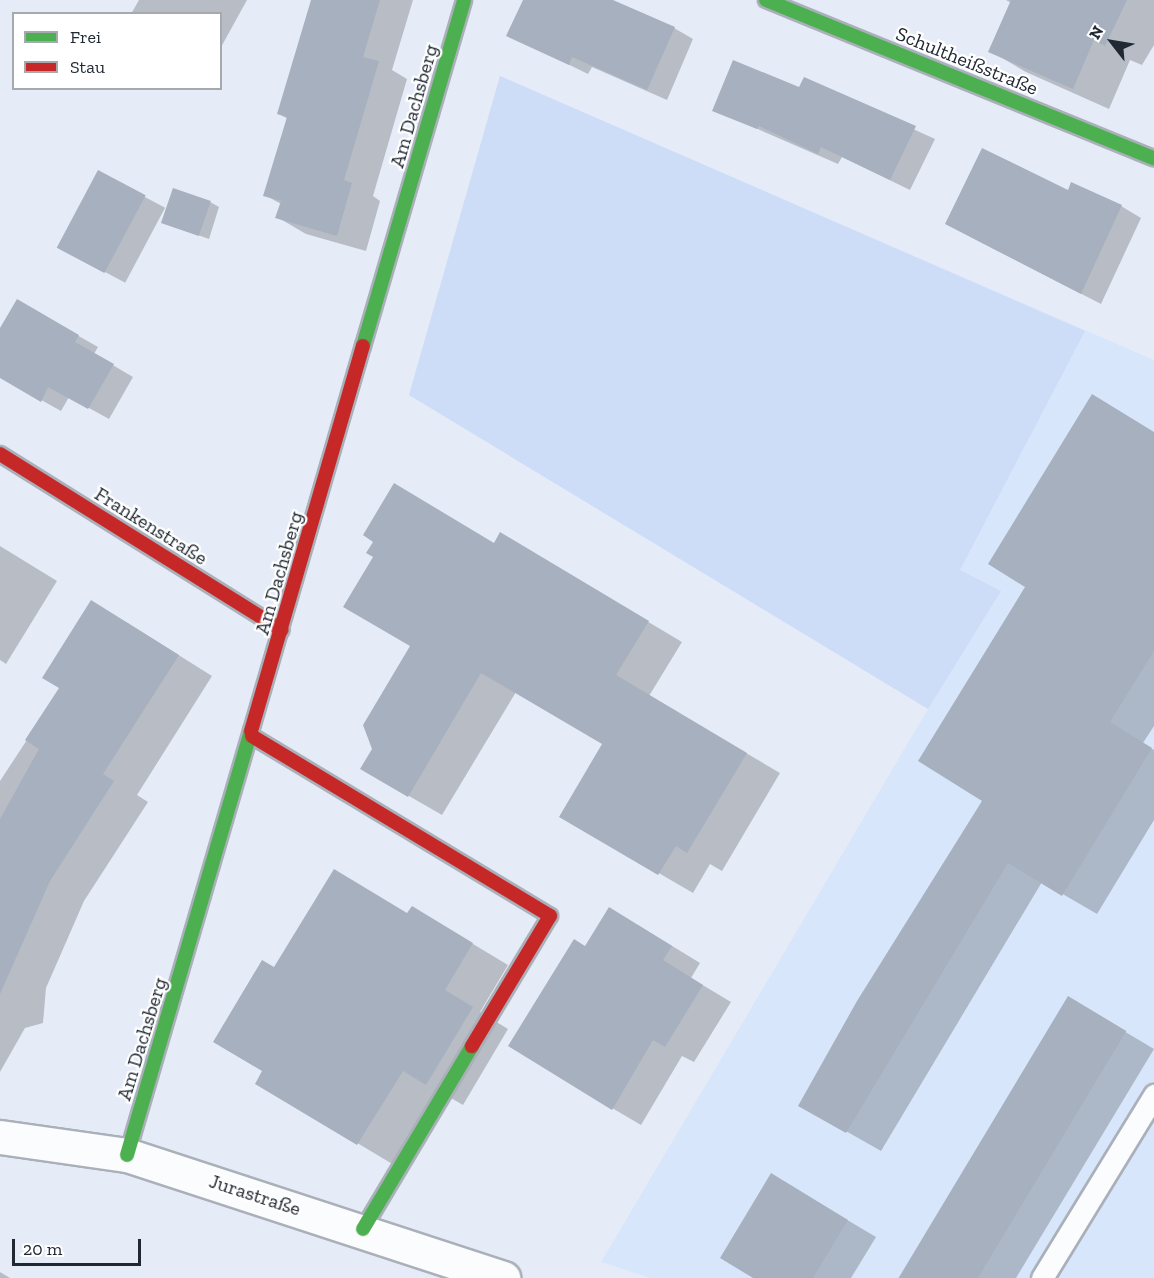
<!DOCTYPE html>
<html>
<head>
<meta charset="utf-8">
<style>
  body { margin:0 }
  #map { position:relative; width:1154px; height:1278px; overflow:hidden; background:#e6ecf7; font-family:"Zilla Slab",serif }
  div>[style] { position:absolute }
  [style*='--x'] { left:calc(var(--x)*1px); top:calc(var(--y)*1px); width:calc(var(--w)*1px); rotate:calc(var(--a)*1deg) }
  .built>* { inset:0; background:#d8e6fb }
  .green>* { inset:0; background:#cdddf7 }
  .shadow>* { inset:0; background:#0003; transform-origin:0 0 }
  .building>* { inset:0; background:#a7b0be; transform-origin:0 0 }
  .roads { filter:drop-shadow(2px 0 #aab0b9) drop-shadow(-2px 0 #aab0b9) drop-shadow(0 2px #aab0b9) drop-shadow(0 -2px #aab0b9) }
  .lane>* { height:21px; margin:-10.5px; padding:0 10.5px; transform-origin:10.5px; border-radius:10.5px; background:#fbfcfe }
  .street>* { height:33px; margin:-16.5px; padding:0 16.5px; transform-origin:16.5px; border-radius:16.5px; background:#fbfcfe }
  .fast>* { height:14px; margin:-7px; padding:0 7px; transform-origin:7px; border-radius:7px; background:#4caf50 }
  .jam>* { height:14px; margin:-7px; padding:0 7px; transform-origin:7px; border-radius:7px; background:#c62828 }
  span { translate:-50% -50%; white-space:nowrap; text-align:center; line-height:1.15; -webkit-text-stroke:4.5px #fff; paint-order:stroke }
  .street-label { font-size:20px; color:#202833 }
  .legend { position:absolute; left:12px; top:12px; width:210px; height:78px; box-sizing:border-box; background:#fff; border:2px solid #a6a9ad; margin:0; padding:8px 10px; list-style:none; font-size:18px; color:#202833 }
  .legend li { display:flex; align-items:center; gap:12px; height:30px }
  .legend b { width:30px; border:2px solid #a6a9ad }
  .north { position:absolute; left:1082px; top:12px; width:60px; height:60px; -webkit-text-stroke:4px #fff; paint-order:stroke; rotate:301deg; font-size:16px; font-weight:700; line-height:24px; text-align:center; color:#202833 }
  .north::after { content:''; display:block; margin:auto; width:21px; height:27px; background:#202833; clip-path:polygon(50% 0,100% 100%,50% 72%,0 100%) }
  .scale { position:absolute; left:12px; top:1239px; width:129px; height:27px; box-sizing:border-box; border:3px solid #202833; border-top:0; padding-left:8px; font-size:18px; line-height:21px; white-space:nowrap; color:#202833; -webkit-text-stroke:4px #fff; paint-order:stroke }
</style>
</head>
<body>
<div id="map">
  <div class="built">
    <div style="clip-path:polygon(500px 76px,1154px 360px,1154px 1278px,650px 1278px,601px 1262px,928px 709px,409px 395px)"></div>
  </div>
  <div class="green">
    <div style="clip-path:polygon(500px 76px,1085px 331px,960px 570px,1001px 591px,928px 709px,409px 395px)"></div>
  </div>
  <div class="shadow">
    <div style="clip-path:polygon(139px 0,247px 0,220px 49px,220px 14px,131px 14px)"></div>
    <div style="clip-path:polygon(312px 0,413px 0,392px 70px,407px 79px,373px 196px,380px 201px,366px 251px,306px 234px,277px 217px,281px 204px,265px 195px,288px 119px,279px 114px)"></div>
    <div style="clip-path:polygon(524px 0,594px 0,674px 28px,693px 39px,667px 100px,592px 67px,588px 74px,508px 35px)"></div>
    <div style="clip-path:polygon(1006px 0,1154px 0,1154px 45px,1142px 65px,1130px 60px,1109px 109px,1026px 72px,990px 51px,1011px 3px)"></div>
    <div style="clip-path:polygon(804px 79px,935px 139px,910px 190px,842px 157px,838px 164px,714px 110px,799px 89px)"></div>
    <div style="left:98px;top:172px;width:76px;height:85px;rotate:28deg"></div>
    <div style="clip-path:polygon(1068px 192px,1121px 206px,1141px 218px,1101px 304px,967px 235px)"></div>
    <div style="clip-path:polygon(210px 202px,219px 207px,209px 239px,164px 223px)"></div>
    <div style="clip-path:polygon(17px 301px,98px 347px,94px 354px,133px 377px,109px 419px,69px 397px,61px 411px,0 377px,0 331px)"></div>
    <div style="clip-path:polygon(1154px 433px,1154px 726px,1143px 743px,1154px 750px,1154px 820px,1097px 914px,1042px 882px,881px 1151px,800px 1105px,984px 801px)"></div>
    <div style="clip-path:polygon(495px 544px,534px 554px,682px 642px,649px 696px,780px 773px,722px 871px,710px 864px,693px 893px,561px 816px,604px 744px,516px 692px,442px 815px,362px 769px)"></div>
    <div style="clip-path:polygon(0 546px,57px 581px,6px 664px,0 660px)"></div>
    <div style="clip-path:polygon(126px 622px,212px 676px,137px 795px,148px 802px,84px 901px,46px 988px,43px 1023px,25px 1028px,0 1072px,0 781px,61px 688px)"></div>
    <div style="clip-path:polygon(408px 915px,448px 929px,508px 965px,480px 1012px,508px 1029px,463px 1105px,439px 1091px,394px 1165px,257px 1083px,264px 1071px,275px 969px)"></div>
    <div style="clip-path:polygon(638px 925px,700px 963px,691px 978px,731px 1002px,694px 1062px,682px 1056px,641px 1125px,612px 1108px,586px 948px)"></div>
    <div style="clip-path:polygon(1097px 1015px,1154px 1049px,1016px 1278px,901px 1278px)"></div>
    <div style="clip-path:polygon(800px 1192px,876px 1237px,851px 1278px,756px 1278px)"></div>
    <div style="clip-path:polygon(0 1272px,10px 1278px,0 1278px)"></div>
  </div>
  <div class="building">
    <div style="clip-path:polygon(311px 0,380px 0,363px 57px,379px 61px,344px 180px,352px 183px,337px 236px,275px 218px,281px 201px,263px 196px,287px 117px,277px 114px)"></div>
    <div style="clip-path:polygon(523px 0,613px 0,675px 27px,647px 90px,572px 57px,569px 65px,506px 36px)"></div>
    <div style="clip-path:polygon(1011px 0,1127px 0,1105px 46px,1094px 40px,1073px 89px,988px 52px)"></div>
    <div style="clip-path:polygon(733px 60px,799px 87px,804px 77px,916px 126px,890px 180px,821px 147px,818px 154px,759px 126px,757px 129px,712px 111px)"></div>
    <div style="clip-path:polygon(982px 148px,1068px 190px,1071px 182px,1122px 205px,1081px 294px,945px 224px)"></div>
    <div style="left:98px;top:170px;width:54px;height:88px;rotate:28deg"></div>
    <div style="left:173px;top:188px;width:40px;height:37px;rotate:19deg"></div>
    <div style="clip-path:polygon(17px 299px,79px 335px,75px 342px,114px 364px,88px 409px,48px 387px,41px 402px,0 378px,0 328px)"></div>
    <div style="clip-path:polygon(1092px 394px,1154px 432px,1154px 651px,1110px 722px,1152px 748px,1062px 896px,1008px 863px,846px 1133px,798px 1106px,857px 1001px,982px 801px,918px 761px,1025px 587px,988px 564px)"></div>
    <div style="clip-path:polygon(394px 483px,494px 543px,500px 532px,649px 621px,616px 675px,747px 753px,687px 853px,676px 846px,658px 875px,559px 817px,602px 744px,481px 673px,408px 797px,360px 769px,372px 749px,363px 725px,410px 646px,343px 607px,373px 557px,366px 553px,373px 542px,363px 535px)"></div>
    <div style="clip-path:polygon(91px 600px,179px 655px,103px 774px,114px 781px,50px 881px,0 994px,0 819px,39px 749px,25px 740px,59px 688px,42px 678px)"></div>
    <div style="clip-path:polygon(334px 869px,407px 913px,412px 906px,473px 943px,445px 990px,473px 1007px,426px 1085px,403px 1071px,357px 1145px,255px 1084px,262px 1071px,213px 1042px,262px 960px,274px 967px)"></div>
    <div style="clip-path:polygon(609px 907px,672px 946px,663px 960px,703px 985px,665px 1047px,653px 1040px,612px 1110px,508px 1046px,574px 939px,585px 946px)"></div>
    <div style="left:1068px;top:996px;width:68px;height:329px;rotate:31deg"></div>
    <div style="clip-path:polygon(771px 1173px,848px 1220px,813px 1278px,753px 1278px,720px 1258px)"></div>
  </div>
  <div class="roads">
    <div class="lane">
      <div style="--x:1042;--y:1278;--w:215;--a:-58.5"></div>
    </div>
    <div class="street">
      <div style="--x:0;--y:1137;--w:128;--a:8.1"></div>
      <div style="--x:127;--y:1155;--w:396;--a:18.1"></div>
    </div>
    <div class="fast">
      <div style="--x:766;--y:0;--w:419;--a:22.2"></div>
      <div style="--x:363;--y:346;--w:360;--a:-73.7"></div>
      <div style="--x:127;--y:1155;--w:442;--a:-73.7"></div>
      <div style="--x:363;--y:1229;--w:213;--a:-59.2"></div>
    </div>
    <div class="jam">
      <div style="--x:0;--y:454;--w:332;--a:32"></div>
      <div style="--x:251;--y:731;--w:401;--a:-73.8"></div>
      <div style="--x:252;--y:736;--w:348;--a:31.1"></div>
      <div style="--x:550;--y:916;--w:152;--a:121"></div>
    </div>
  </div>
  <div class="street-label">
    <span style="left:967px;top:61px;rotate:22deg">Schultheißstraße</span>
    <span style="left:414px;top:106px;rotate:-74deg">Am Dachsberg</span>
    <span style="left:151px;top:526px;rotate:32deg">Frankenstraße</span>
    <span style="left:279px;top:573px;rotate:-74deg">Am Dachsberg</span>
    <span style="left:142px;top:1039px;rotate:-73deg">Am Dachsberg</span>
    <span style="left:255px;top:1195px;rotate:18deg">Jurastraße</span>
  </div>
  <ul class="legend">
  <li><b style="height:8px;background:#4caf50"></b>Frei</li>
  <li><b style="height:8px;background:#c62828"></b>Stau</li>
  </ul>
  <div class="north">N</div>
  <div class="scale">20 m</div>
</div>
</body>
</html>
